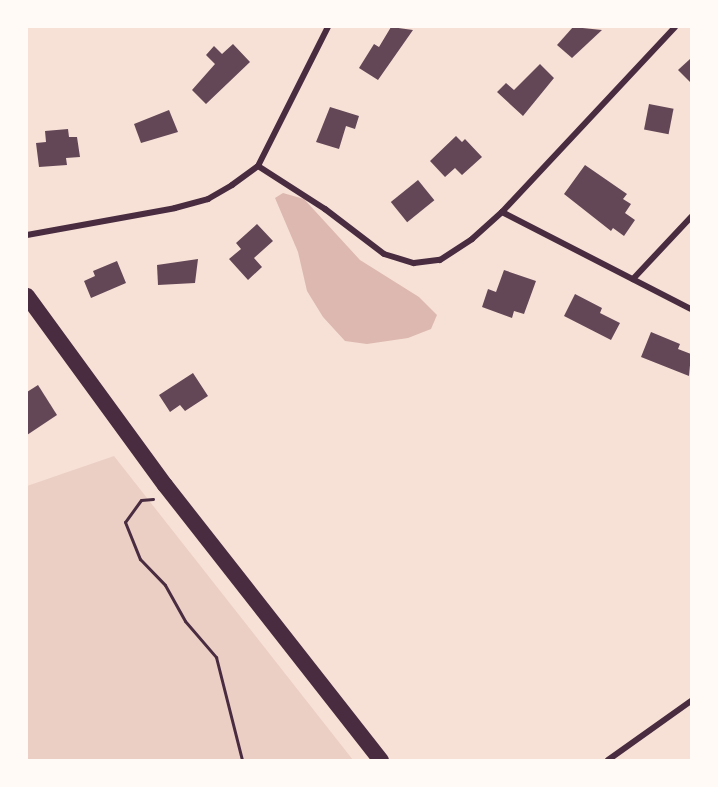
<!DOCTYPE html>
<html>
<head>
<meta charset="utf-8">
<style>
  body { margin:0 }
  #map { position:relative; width:718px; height:787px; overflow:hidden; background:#f7e1d7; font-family:Figtree,sans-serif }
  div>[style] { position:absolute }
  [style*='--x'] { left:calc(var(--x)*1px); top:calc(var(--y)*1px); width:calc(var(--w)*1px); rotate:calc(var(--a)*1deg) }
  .green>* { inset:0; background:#ebcfc5 }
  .water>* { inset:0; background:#dcb8b0 }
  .building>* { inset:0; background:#644757; transform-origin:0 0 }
  .path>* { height:3px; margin:-1.5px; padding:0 1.5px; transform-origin:1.5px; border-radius:1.5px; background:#4a2c40 }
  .minor>* { height:6px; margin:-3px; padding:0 3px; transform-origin:3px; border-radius:3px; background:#4a2c40 }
  .trunk>* { height:16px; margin:-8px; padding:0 8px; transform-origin:8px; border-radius:8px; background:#4a2c40 }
  span { translate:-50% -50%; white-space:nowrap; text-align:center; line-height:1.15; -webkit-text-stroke:4.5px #fffaf5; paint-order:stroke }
  .frame { position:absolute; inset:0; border:28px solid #fffaf5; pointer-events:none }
</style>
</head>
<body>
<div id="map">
  <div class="green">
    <div style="clip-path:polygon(114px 456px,353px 760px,27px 760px,27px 486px)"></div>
  </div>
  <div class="water">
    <div style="clip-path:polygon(283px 193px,304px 199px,360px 260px,419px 297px,437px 315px,431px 329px,408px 338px,367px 344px,345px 341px,323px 317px,307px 291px,298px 252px,275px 198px)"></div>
  </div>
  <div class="building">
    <div style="clip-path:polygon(391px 27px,413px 30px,378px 80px,359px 68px,374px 44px,379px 47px)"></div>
    <div style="clip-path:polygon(573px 27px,602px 30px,572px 58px,557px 45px)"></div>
    <div style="clip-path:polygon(233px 44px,250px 62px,206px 104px,192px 90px,215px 64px,206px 55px,214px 46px,222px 54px)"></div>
    <div style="clip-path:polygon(690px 59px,691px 60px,691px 83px,678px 70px)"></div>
    <div style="clip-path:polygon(540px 64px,554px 78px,523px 116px,497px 92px,506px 83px,514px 90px)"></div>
    <div style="left:649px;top:104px;width:25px;height:26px;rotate:11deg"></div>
    <div style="clip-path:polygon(330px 107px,359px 116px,355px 129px,346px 126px,339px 149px,316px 142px)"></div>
    <div style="clip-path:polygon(169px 110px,178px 132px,141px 143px,134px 124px)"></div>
    <div style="clip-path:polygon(68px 129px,69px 137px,77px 137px,80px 157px,66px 158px,67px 165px,39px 167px,36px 143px,46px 142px,45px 131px)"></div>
    <div style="clip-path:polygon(456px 136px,462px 142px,465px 139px,482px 157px,462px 175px,455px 168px,445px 177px,430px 161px)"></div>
    <div style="clip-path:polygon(585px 165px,627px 194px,623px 199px,631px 204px,625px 213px,635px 220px,624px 236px,613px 228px,611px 231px,564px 194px)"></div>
    <div style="left:418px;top:180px;width:26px;height:35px;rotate:51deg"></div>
    <div style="clip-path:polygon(257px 224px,273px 241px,254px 258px,262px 267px,248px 280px,229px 259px,241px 249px,236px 243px)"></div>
    <div style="clip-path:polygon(198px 259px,195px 283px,158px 285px,157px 265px)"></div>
    <div style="clip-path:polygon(117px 261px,126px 283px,91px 298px,84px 281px,95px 276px,93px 271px)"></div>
    <div style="clip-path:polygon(504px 270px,536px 281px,524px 314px,514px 311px,512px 318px,482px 307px,488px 289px,496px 292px)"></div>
    <div style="clip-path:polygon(575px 294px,602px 308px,600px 313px,620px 323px,611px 340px,564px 316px)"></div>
    <div style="clip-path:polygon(651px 332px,680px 344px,678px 349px,691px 354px,689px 376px,641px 357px)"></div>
    <div style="clip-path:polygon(193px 373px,208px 396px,185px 411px,180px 405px,170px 412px,159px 395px)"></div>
    <div style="clip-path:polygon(38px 385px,57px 415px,27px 435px,27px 392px)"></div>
  </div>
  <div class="path">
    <div style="--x:153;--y:499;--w:12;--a:175"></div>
    <div style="--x:141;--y:500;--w:27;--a:126"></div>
    <div style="--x:125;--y:522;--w:40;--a:68"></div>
    <div style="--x:140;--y:559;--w:36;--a:46"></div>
    <div style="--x:165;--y:585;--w:41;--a:60.9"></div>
    <div style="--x:185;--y:621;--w:48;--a:49.3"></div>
    <div style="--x:216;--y:657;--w:106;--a:75.8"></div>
  </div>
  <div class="minor">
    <div style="--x:258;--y:166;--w:80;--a:32.7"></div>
    <div style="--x:325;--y:209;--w:74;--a:37.3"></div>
    <div style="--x:384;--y:254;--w:31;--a:17"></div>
    <div style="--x:414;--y:263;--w:26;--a:-7"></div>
    <div style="--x:440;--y:260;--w:38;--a:-33"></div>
    <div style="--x:472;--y:239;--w:40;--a:-42"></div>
    <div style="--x:502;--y:212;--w:253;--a:-46.9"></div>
    <div style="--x:502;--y:212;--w:212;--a:27.2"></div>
    <div style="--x:27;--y:235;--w:150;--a:-10.3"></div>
    <div style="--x:175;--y:208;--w:34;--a:-15"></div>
    <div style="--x:208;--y:199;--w:28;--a:-30"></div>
    <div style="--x:232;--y:185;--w:32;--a:-36"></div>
    <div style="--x:258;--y:166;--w:156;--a:-63.3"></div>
    <div style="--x:633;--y:279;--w:85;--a:-46.9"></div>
    <div style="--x:608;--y:760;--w:102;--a:-35.4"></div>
  </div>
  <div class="trunk">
    <div style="--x:27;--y:296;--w:234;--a:53.9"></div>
    <div style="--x:165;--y:485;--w:350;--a:51.9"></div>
  </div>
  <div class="frame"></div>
</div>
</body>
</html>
